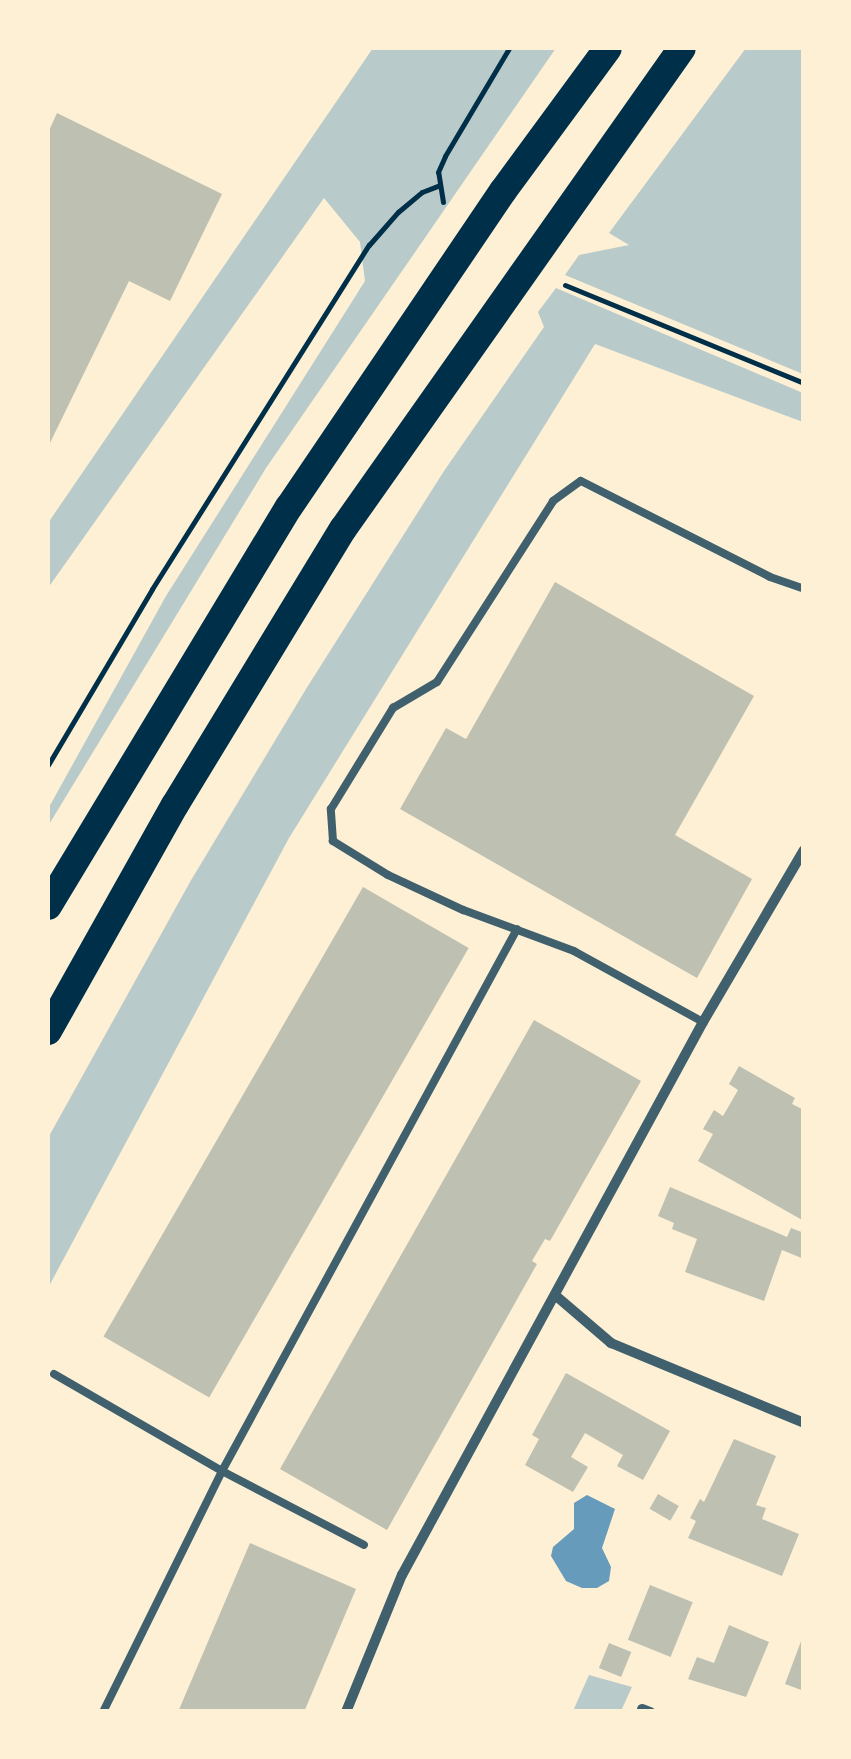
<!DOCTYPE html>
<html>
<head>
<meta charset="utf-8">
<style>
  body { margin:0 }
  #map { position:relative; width:851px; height:1759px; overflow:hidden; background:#fdf0d5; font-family:"Golos Text",sans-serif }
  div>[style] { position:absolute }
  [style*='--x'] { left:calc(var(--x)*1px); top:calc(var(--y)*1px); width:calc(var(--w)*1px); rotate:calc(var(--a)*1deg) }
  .green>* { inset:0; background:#b9caca }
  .water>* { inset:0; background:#669bbc }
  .building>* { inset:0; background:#bec0b2; transform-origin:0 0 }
  .path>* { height:5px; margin:-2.5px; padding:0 2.5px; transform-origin:2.5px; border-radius:2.5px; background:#003049 }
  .service>* { height:8px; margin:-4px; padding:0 4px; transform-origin:4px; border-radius:4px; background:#3f606c }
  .minor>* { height:10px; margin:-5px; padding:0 5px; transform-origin:5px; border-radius:5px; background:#3f606c }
  .motorway>* { height:28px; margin:-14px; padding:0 14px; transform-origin:14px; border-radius:14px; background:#003049 }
  span { translate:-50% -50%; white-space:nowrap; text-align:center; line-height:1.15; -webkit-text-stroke:10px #fdf0d5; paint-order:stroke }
  .frame { position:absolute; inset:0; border:50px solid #fdf0d5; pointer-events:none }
</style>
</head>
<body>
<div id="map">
  <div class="green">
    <div style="clip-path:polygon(373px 48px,556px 48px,266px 468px,48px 826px,48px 809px,166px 596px,365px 281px,360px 242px,324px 198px,48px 588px,48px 523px)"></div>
    <div style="clip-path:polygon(746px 48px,803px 48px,803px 374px,565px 275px,579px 255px,629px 245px,609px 233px)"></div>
    <div style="clip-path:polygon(556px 288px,803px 393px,803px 422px,595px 344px,289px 838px,48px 1288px,48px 1138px,190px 882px,306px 689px,444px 471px,544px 327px,538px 312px)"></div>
    <div style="clip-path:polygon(589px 1675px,632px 1687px,621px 1711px,573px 1711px)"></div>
  </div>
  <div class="water">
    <div style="clip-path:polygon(587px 1495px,615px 1509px,602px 1548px,611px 1567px,609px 1581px,597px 1588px,582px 1588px,566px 1581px,551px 1556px,553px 1547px,574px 1529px,574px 1503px)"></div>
  </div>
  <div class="building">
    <div style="clip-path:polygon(57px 113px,222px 194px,170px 301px,129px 281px,48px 447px,48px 133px)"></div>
    <div style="clip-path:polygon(555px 582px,754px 696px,675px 835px,752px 879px,697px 978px,400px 809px,446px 728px,466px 739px)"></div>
    <div style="left:363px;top:887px;width:122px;height:519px;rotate:30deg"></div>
    <div style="clip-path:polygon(534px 1020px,641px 1081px,550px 1241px,545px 1239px,532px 1261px,537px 1264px,387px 1530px,280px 1469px)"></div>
    <div style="clip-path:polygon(739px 1066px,795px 1098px,792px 1104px,804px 1110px,804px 1221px,698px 1161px,713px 1134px,703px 1129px,714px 1110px,723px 1116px,738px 1090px,729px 1084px)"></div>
    <div style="clip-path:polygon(670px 1187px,787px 1237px,791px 1228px,804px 1233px,804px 1259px,782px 1250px,764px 1301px,685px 1272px,697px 1239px,672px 1229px,674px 1223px,658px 1216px)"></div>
    <div style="clip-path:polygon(566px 1373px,670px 1431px,643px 1480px,617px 1466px,623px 1455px,585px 1433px,571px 1457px,588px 1467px,573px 1492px,525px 1465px,539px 1439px,532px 1435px)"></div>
    <div style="clip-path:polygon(734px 1439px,776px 1456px,756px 1505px,766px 1508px,762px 1519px,799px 1534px,782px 1576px,688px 1538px,696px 1521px,690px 1518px,700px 1499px,704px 1502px)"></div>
    <div style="left:658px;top:1494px;width:24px;height:17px;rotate:30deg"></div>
    <div style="clip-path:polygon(250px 1543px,356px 1589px,304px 1712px,178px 1712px)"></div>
    <div style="left:650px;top:1585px;width:46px;height:59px;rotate:22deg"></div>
    <div style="clip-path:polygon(729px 1625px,769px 1642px,746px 1697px,688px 1679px,697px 1657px,714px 1663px)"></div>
    <div style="clip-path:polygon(803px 1636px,804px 1636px,804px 1691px,785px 1684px)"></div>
    <div style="left:609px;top:1643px;width:24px;height:27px;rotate:22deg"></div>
  </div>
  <div class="path">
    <div style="--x:443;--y:202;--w:30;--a:-99"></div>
    <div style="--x:438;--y:172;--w:17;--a:-66"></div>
    <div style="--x:445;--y:156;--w:126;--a:-59.3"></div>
    <div style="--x:565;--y:285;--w:258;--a:22.3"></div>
    <div style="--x:48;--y:765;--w:204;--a:-59.4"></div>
    <div style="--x:152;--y:589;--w:407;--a:-57.8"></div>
    <div style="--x:369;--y:245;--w:44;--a:-48.7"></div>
    <div style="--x:398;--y:212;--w:31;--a:-40"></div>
    <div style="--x:422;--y:192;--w:17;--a:-21"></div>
  </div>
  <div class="service">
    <div style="--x:703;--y:1022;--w:147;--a:-151.2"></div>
    <div style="--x:574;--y:951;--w:118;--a:-159.7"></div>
    <div style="--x:463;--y:910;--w:83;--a:-155"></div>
    <div style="--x:388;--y:875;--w:65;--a:-148.3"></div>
    <div style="--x:333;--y:841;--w:32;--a:-94"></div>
    <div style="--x:331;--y:809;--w:119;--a:-58.5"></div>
    <div style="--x:393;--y:708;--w:51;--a:-30.6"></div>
    <div style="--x:437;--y:682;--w:215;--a:-57.3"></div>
    <div style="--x:553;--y:501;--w:34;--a:-36"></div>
    <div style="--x:581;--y:481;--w:212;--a:26.9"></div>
    <div style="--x:770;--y:577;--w:36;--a:19"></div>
    <div style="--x:54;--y:1374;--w:194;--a:30"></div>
    <div style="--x:222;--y:1471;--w:160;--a:27.5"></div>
    <div style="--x:103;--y:1712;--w:269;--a:-63.7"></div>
    <div style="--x:222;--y:1471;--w:617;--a:-61.44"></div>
  </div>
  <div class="minor">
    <div style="--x:555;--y:1295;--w:74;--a:40.6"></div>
    <div style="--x:611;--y:1343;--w:209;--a:22.5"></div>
    <div style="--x:642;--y:1709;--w:9;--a:21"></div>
    <div style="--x:346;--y:1712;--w:148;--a:-67.8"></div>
    <div style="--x:402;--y:1575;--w:630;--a:-61.44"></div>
    <div style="--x:703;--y:1022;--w:199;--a:-59.6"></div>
  </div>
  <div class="motorway">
    <div style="--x:48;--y:906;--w:466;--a:-58.9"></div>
    <div style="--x:289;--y:507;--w:382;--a:-55.9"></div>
    <div style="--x:503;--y:191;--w:177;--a:-53.7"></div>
    <div style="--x:48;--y:1031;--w:259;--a:-60.7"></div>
    <div style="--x:175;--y:805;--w:323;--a:-58.7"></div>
    <div style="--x:343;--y:529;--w:588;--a:-54.82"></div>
  </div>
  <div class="frame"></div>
</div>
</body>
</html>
